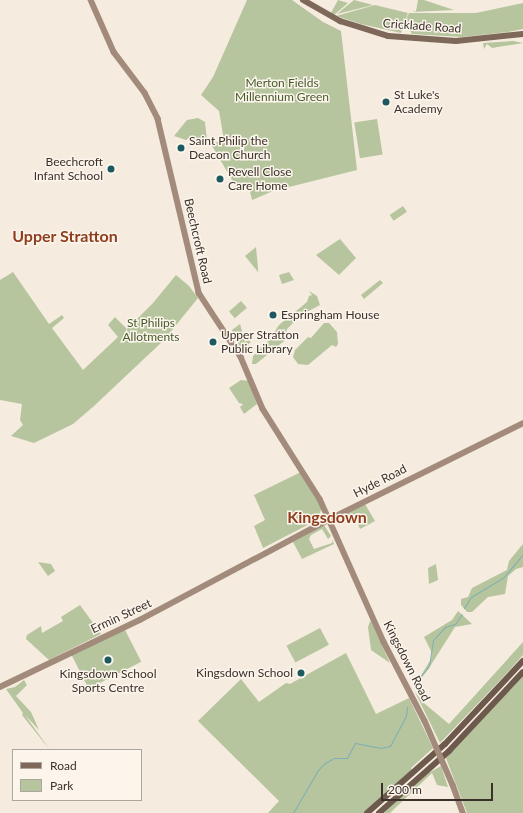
<!DOCTYPE html>
<html>
<head>
<meta charset="utf-8">
<style>
  body { margin:0 }
  #map { position:relative; width:523px; height:813px; overflow:hidden; background:#f5ebdf; font-family:Lato,sans-serif }
  div>[style] { position:absolute }
  [style*='--x'] { left:calc(var(--x)*1px); top:calc(var(--y)*1px); width:calc(var(--w)*1px); rotate:calc(var(--a)*1deg) }
  .green>* { inset:0; background:#b6c59e; transform-origin:0 0 }
  .stream>* { height:1px; margin:-0.5px; padding:0 0.5px; transform-origin:0.5px; border-radius:0.5px; background:#7cafb4 }
  .secondary>* { height:5.5px; margin:-2.75px; padding:0 2.75px; transform-origin:2.75px; border-radius:2.75px; background:#a28b7b }
  .primary>* { height:6px; margin:-3px; padding:0 3px; transform-origin:3px; border-radius:3px; background:#7e685a }
  .trunk>* { height:6px; margin:-3px; padding:0 3px; transform-origin:3px; border-radius:3px; background:#6e594d }
  .secondary-bridge>* { height:5.5px; margin:-2.75px; padding:0 2.75px; transform-origin:2.75px; border-radius:2.75px; background:#a28b7b }
  .dots>* { width:11px; height:11px; translate:-50% -50%; box-sizing:border-box; border:2px solid #fbf5ec; border-radius:50% }
  span { translate:-50% -50%; white-space:nowrap; text-align:center; line-height:1.15; -webkit-text-stroke:3px #fbf5ec; paint-order:stroke }
  .street-label { font-size:12px; color:#3b302a }
  .park-label { font-size:12px; color:#485b2c }
  .poi-label { font-size:12px; color:#3b302a }
  .left { translate:0 -50%; text-align:left }
  .right { translate:-100% -50%; text-align:right }
  .district-label { font-size:16px; color:#903d1d; font-weight:700 }
  .legend { position:absolute; left:12px; top:749px; width:130px; height:52px; box-sizing:border-box; background:#fbf5ec; border:1px solid #aea69e; margin:0; padding:5px 7px; list-style:none; font-size:12px; color:#3b302a }
  .legend li { display:flex; align-items:center; gap:8px; height:20px }
  .legend b { width:20px; border:1px solid #aea69e }
  .scale { position:absolute; left:381px; top:783px; width:112px; height:18px; box-sizing:border-box; border:2px solid #3b302a; border-top:0; padding-left:5px; font-size:12px; line-height:14px; white-space:nowrap; color:#3b302a; -webkit-text-stroke:3px #fbf5ec; paint-order:stroke }
</style>
</head>
<body>
<div id="map">
  <div class="green">
    <div style="clip-path:polygon(247px 0,292px 0,323px 22px,341px 31px,357px 170px,273px 191px,252px 200px,248px 183px,236px 187px,211px 144px,224px 140px,219px 111px,201px 95px,213px 77px)"></div>
    <div style="clip-path:polygon(338px 0,348px 3px,334px 15px,331px 13px)"></div>
    <div style="clip-path:polygon(354px 0,373px 5px,337px 14px)"></div>
    <div style="clip-path:polygon(418px 0,424px 0,454px 10px,412px 12px,416px 11px)"></div>
    <div style="clip-path:polygon(523px 3px,523px 29px,508px 32px,462px 37px,412px 34px,405px 22px,409px 13px,476px 13px)"></div>
    <div style="clip-path:polygon(375px 5px,408px 13px,401px 33px,361px 24px,336px 16px)"></div>
    <div style="clip-path:polygon(513px 41px,523px 43px,492px 48px,487px 44px,484px 49px,483px 43px)"></div>
    <div style="clip-path:polygon(198px 118px,205px 122px,207px 141px,195px 143px,190px 137px,186px 140px,174px 136px,187px 120px)"></div>
    <div style="left:377px;top:119px;width:36px;height:23px;rotate:81deg"></div>
    <div style="left:403px;top:206px;width:7px;height:16px;rotate:56deg"></div>
    <div style="clip-path:polygon(340px 239px,356px 258px,339px 275px,316px 255px)"></div>
    <div style="clip-path:polygon(256px 247px,258px 268px,258px 272px,245px 256px)"></div>
    <div style="clip-path:polygon(13px 272px,49px 324px,62px 315px,64px 318px,52px 328px,83px 370px,118px 337px,108px 325px,115px 317px,127px 329px,153px 303px,176px 275px,189px 286px,198px 298px,164px 340px,94px 406px,73px 424px,34px 443px,11px 436px,23px 425px,20px 420px,22px 404px,0 400px,0 280px)"></div>
    <div style="clip-path:polygon(289px 272px,294px 280px,282px 284px,279px 275px)"></div>
    <div style="clip-path:polygon(380px 280px,383px 283px,364px 299px,361px 295px)"></div>
    <div style="clip-path:polygon(309px 291px,317px 296px,320px 305px,301px 315px,287px 329px,284px 341px,256px 364px,252px 364px,253px 356px,270px 339px,279px 325px,307px 302px,309px 296px,312px 295px)"></div>
    <div style="left:241px;top:301px;width:9px;height:16px;rotate:49deg"></div>
    <div style="clip-path:polygon(324px 323px,329px 323px,337px 332px,338px 344px,336px 347px,332px 345px,308px 365px,298px 364px,293px 357px,295px 350px,308px 337px,311px 338px)"></div>
    <div style="clip-path:polygon(240px 324px,245px 342px,248px 340px,251px 342px,241px 350px,232px 330px)"></div>
    <div style="clip-path:polygon(241px 380px,249px 381px,257px 404px,244px 414px,240px 407px,243px 404px,239px 403px,229px 388px)"></div>
    <div style="clip-path:polygon(301px 472px,322px 508px,317px 520px,263px 548px,254px 526px,265px 520px,254px 495px)"></div>
    <div style="clip-path:polygon(365px 504px,375px 521px,360px 529px,357px 522px,352px 523px,347px 513px)"></div>
    <div style="clip-path:polygon(324px 525px,331px 536px,328px 539px,322px 529px,311px 535px,309px 539px,314px 549px,332px 543px,332px 540px,334px 544px,302px 559px,293px 542px)"></div>
    <div style="clip-path:polygon(523px 544px,523px 567px,516px 569px,508px 576px,505px 594px,488px 597px,472px 612px,467px 612px,461px 605px,461px 599px,468px 597px,472px 588px,507px 570px,509px 561px)"></div>
    <div style="clip-path:polygon(38px 562px,51px 564px,55px 571px,48px 576px)"></div>
    <div style="clip-path:polygon(436px 564px,438px 580px,429px 584px,428px 568px)"></div>
    <div style="clip-path:polygon(80px 605px,101px 634px,49px 660px,26px 639px,27px 635px,41px 626px,42px 633px,63px 621px,61px 617px)"></div>
    <div style="clip-path:polygon(458px 611px,472px 624px,455px 627px,429px 668px,414px 687px,431px 659px,432px 653px,424px 637px,452px 620px)"></div>
    <div style="clip-path:polygon(370px 621px,372px 623px,390px 663px,371px 650px,368px 627px)"></div>
    <div style="left:124px;top:628px;width:38px;height:59px;rotate:63deg"></div>
    <div style="left:320px;top:628px;width:19px;height:38px;rotate:62deg"></div>
    <div style="clip-path:polygon(523px 642px,523px 655px,507px 673px,440px 743px,415px 692px,425px 704px,449px 724px)"></div>
    <div style="clip-path:polygon(346px 653px,376px 714px,409px 698px,433px 748px,411px 768px,412px 772px,363px 813px,268px 813px,279px 801px,198px 721px,241px 679px,259px 702px,286px 683px,290px 684px)"></div>
    <div style="clip-path:polygon(523px 676px,523px 813px,467px 813px,446px 758px)"></div>
    <div style="clip-path:polygon(24px 680px,27px 685px,16px 696px,31px 712px,39px 730px,25px 715px,50px 750px,22px 715px,23px 713px,6px 689px,15px 687px)"></div>
    <div style="clip-path:polygon(441px 766px,448px 787px,437px 785px,432px 773px,390px 813px,384px 813px,423px 776px)"></div>
  </div>
  <div class="stream">
    <div style="--x:464;--y:608;--w:13;--a:-58"></div>
    <div style="--x:471;--y:597;--w:37;--a:-31"></div>
    <div style="--x:503;--y:578;--w:31;--a:-50"></div>
    <div style="--x:414;--y:685;--w:24;--a:-52"></div>
    <div style="--x:429;--y:666;--w:26;--a:-81"></div>
    <div style="--x:433;--y:640;--w:18;--a:-47"></div>
    <div style="--x:445;--y:627;--w:10;--a:-17"></div>
    <div style="--x:455;--y:624;--w:12;--a:-55"></div>
    <div style="--x:293;--y:813;--w:50;--a:-59.8"></div>
    <div style="--x:318;--y:770;--w:10;--a:-45"></div>
    <div style="--x:325;--y:763;--w:10;--a:-29"></div>
    <div style="--x:334;--y:758;--w:13;--a:0"></div>
    <div style="--x:347;--y:758;--w:17;--a:-62"></div>
    <div style="--x:355;--y:743;--w:25;--a:11"></div>
    <div style="--x:380;--y:748;--w:10;--a:-11"></div>
    <div style="--x:390;--y:746;--w:34;--a:-62"></div>
    <div style="--x:406;--y:716;--w:9;--a:-84"></div>
  </div>
  <div class="secondary">
    <div style="--x:91;--y:0;--w:57;--a:66.1"></div>
    <div style="--x:114;--y:52;--w:51;--a:52.9"></div>
    <div style="--x:145;--y:93;--w:29;--a:63"></div>
    <div style="--x:158;--y:119;--w:179;--a:76.7"></div>
    <div style="--x:199;--y:293;--w:77;--a:56.7"></div>
    <div style="--x:241;--y:357;--w:56;--a:67.1"></div>
    <div style="--x:263;--y:409;--w:107;--a:57.7"></div>
    <div style="--x:320;--y:499;--w:157;--a:65.9"></div>
    <div style="--x:384;--y:642;--w:89;--a:62.6"></div>
    <div style="--x:0;--y:687;--w:155;--a:-25.6"></div>
    <div style="--x:140;--y:620;--w:213;--a:-28"></div>
    <div style="--x:328;--y:520;--w:218;--a:-26.4"></div>
    <div style="--x:453;--y:785;--w:30;--a:70"></div>
  </div>
  <div class="primary">
    <div style="--x:303;--y:0;--w:43;--a:29.6"></div>
    <div style="--x:340;--y:21;--w:50;--a:17.4"></div>
    <div style="--x:388;--y:36;--w:68;--a:4.2"></div>
    <div style="--x:456;--y:41;--w:67;--a:-6"></div>
  </div>
  <div class="trunk">
    <div style="--x:367;--y:813;--w:104;--a:-41.5"></div>
    <div style="--x:445;--y:744;--w:114;--a:-46.8"></div>
    <div style="--x:379;--y:813;--w:94;--a:-41.5"></div>
    <div style="--x:449;--y:751;--w:108;--a:-46.9"></div>
  </div>
  <div class="secondary-bridge">
    <div style="--x:425;--y:721;--w:70;--a:66.4"></div>
  </div>
  <div class="dots">
    <div style="left:386px;top:102px;background:#1c5960"></div>
    <div style="left:181px;top:148px;background:#1c5960"></div>
    <div style="left:111px;top:169px;background:#1c5960"></div>
    <div style="left:220px;top:179px;background:#1c5960"></div>
    <div style="left:273px;top:315px;background:#1c5960"></div>
    <div style="left:213px;top:342px;background:#1c5960"></div>
    <div style="left:108px;top:660px;background:#1c5960"></div>
    <div style="left:301px;top:673px;background:#1c5960"></div>
  </div>
  <div class="street-label">
    <span style="left:422px;top:26px;rotate:4deg">Cricklade Road</span>
    <span style="left:198px;top:241px;rotate:77deg">Beechcroft Road</span>
    <span style="left:380px;top:481px;rotate:-27deg">Hyde Road</span>
    <span style="left:121px;top:616px;rotate:-25deg">Ermin Street</span>
    <span style="left:407px;top:661px;rotate:63deg">Kingsdown Road</span>
  </div>
  <div class="park-label">
    <span style="left:282px;top:90px">Merton Fields<br>Millennium Green</span>
    <span style="left:151px;top:330px">St Philips<br>Allotments</span>
  </div>
  <div class="poi-label">
    <span class="left" style="left:394px;top:102px">St Luke's<br>Academy</span>
    <span class="left" style="left:189px;top:148px">Saint Philip the<br>Deacon Church</span>
    <span class="right" style="left:103px;top:169px">Beechcroft<br>Infant School</span>
    <span class="left" style="left:228px;top:179px">Revell Close<br>Care Home</span>
    <span class="left" style="left:281px;top:315px">Espringham House</span>
    <span class="left" style="left:221px;top:342px">Upper Stratton<br>Public Library</span>
    <span class="right" style="left:293px;top:673px">Kingsdown School</span>
    <span style="left:108px;top:681px">Kingsdown School<br>Sports Centre</span>
  </div>
  <div class="district-label">
    <span style="left:65px;top:236px">Upper Stratton</span>
    <span style="left:327px;top:517px">Kingsdown</span>
  </div>
  <ul class="legend">
  <li><b style="height:5px;background:#7e685a"></b>Road</li>
  <li><b style="height:11px;background:#b6c59e"></b>Park</li>
  </ul>
  <div class="scale">200 m</div>
</div>
</body>
</html>
